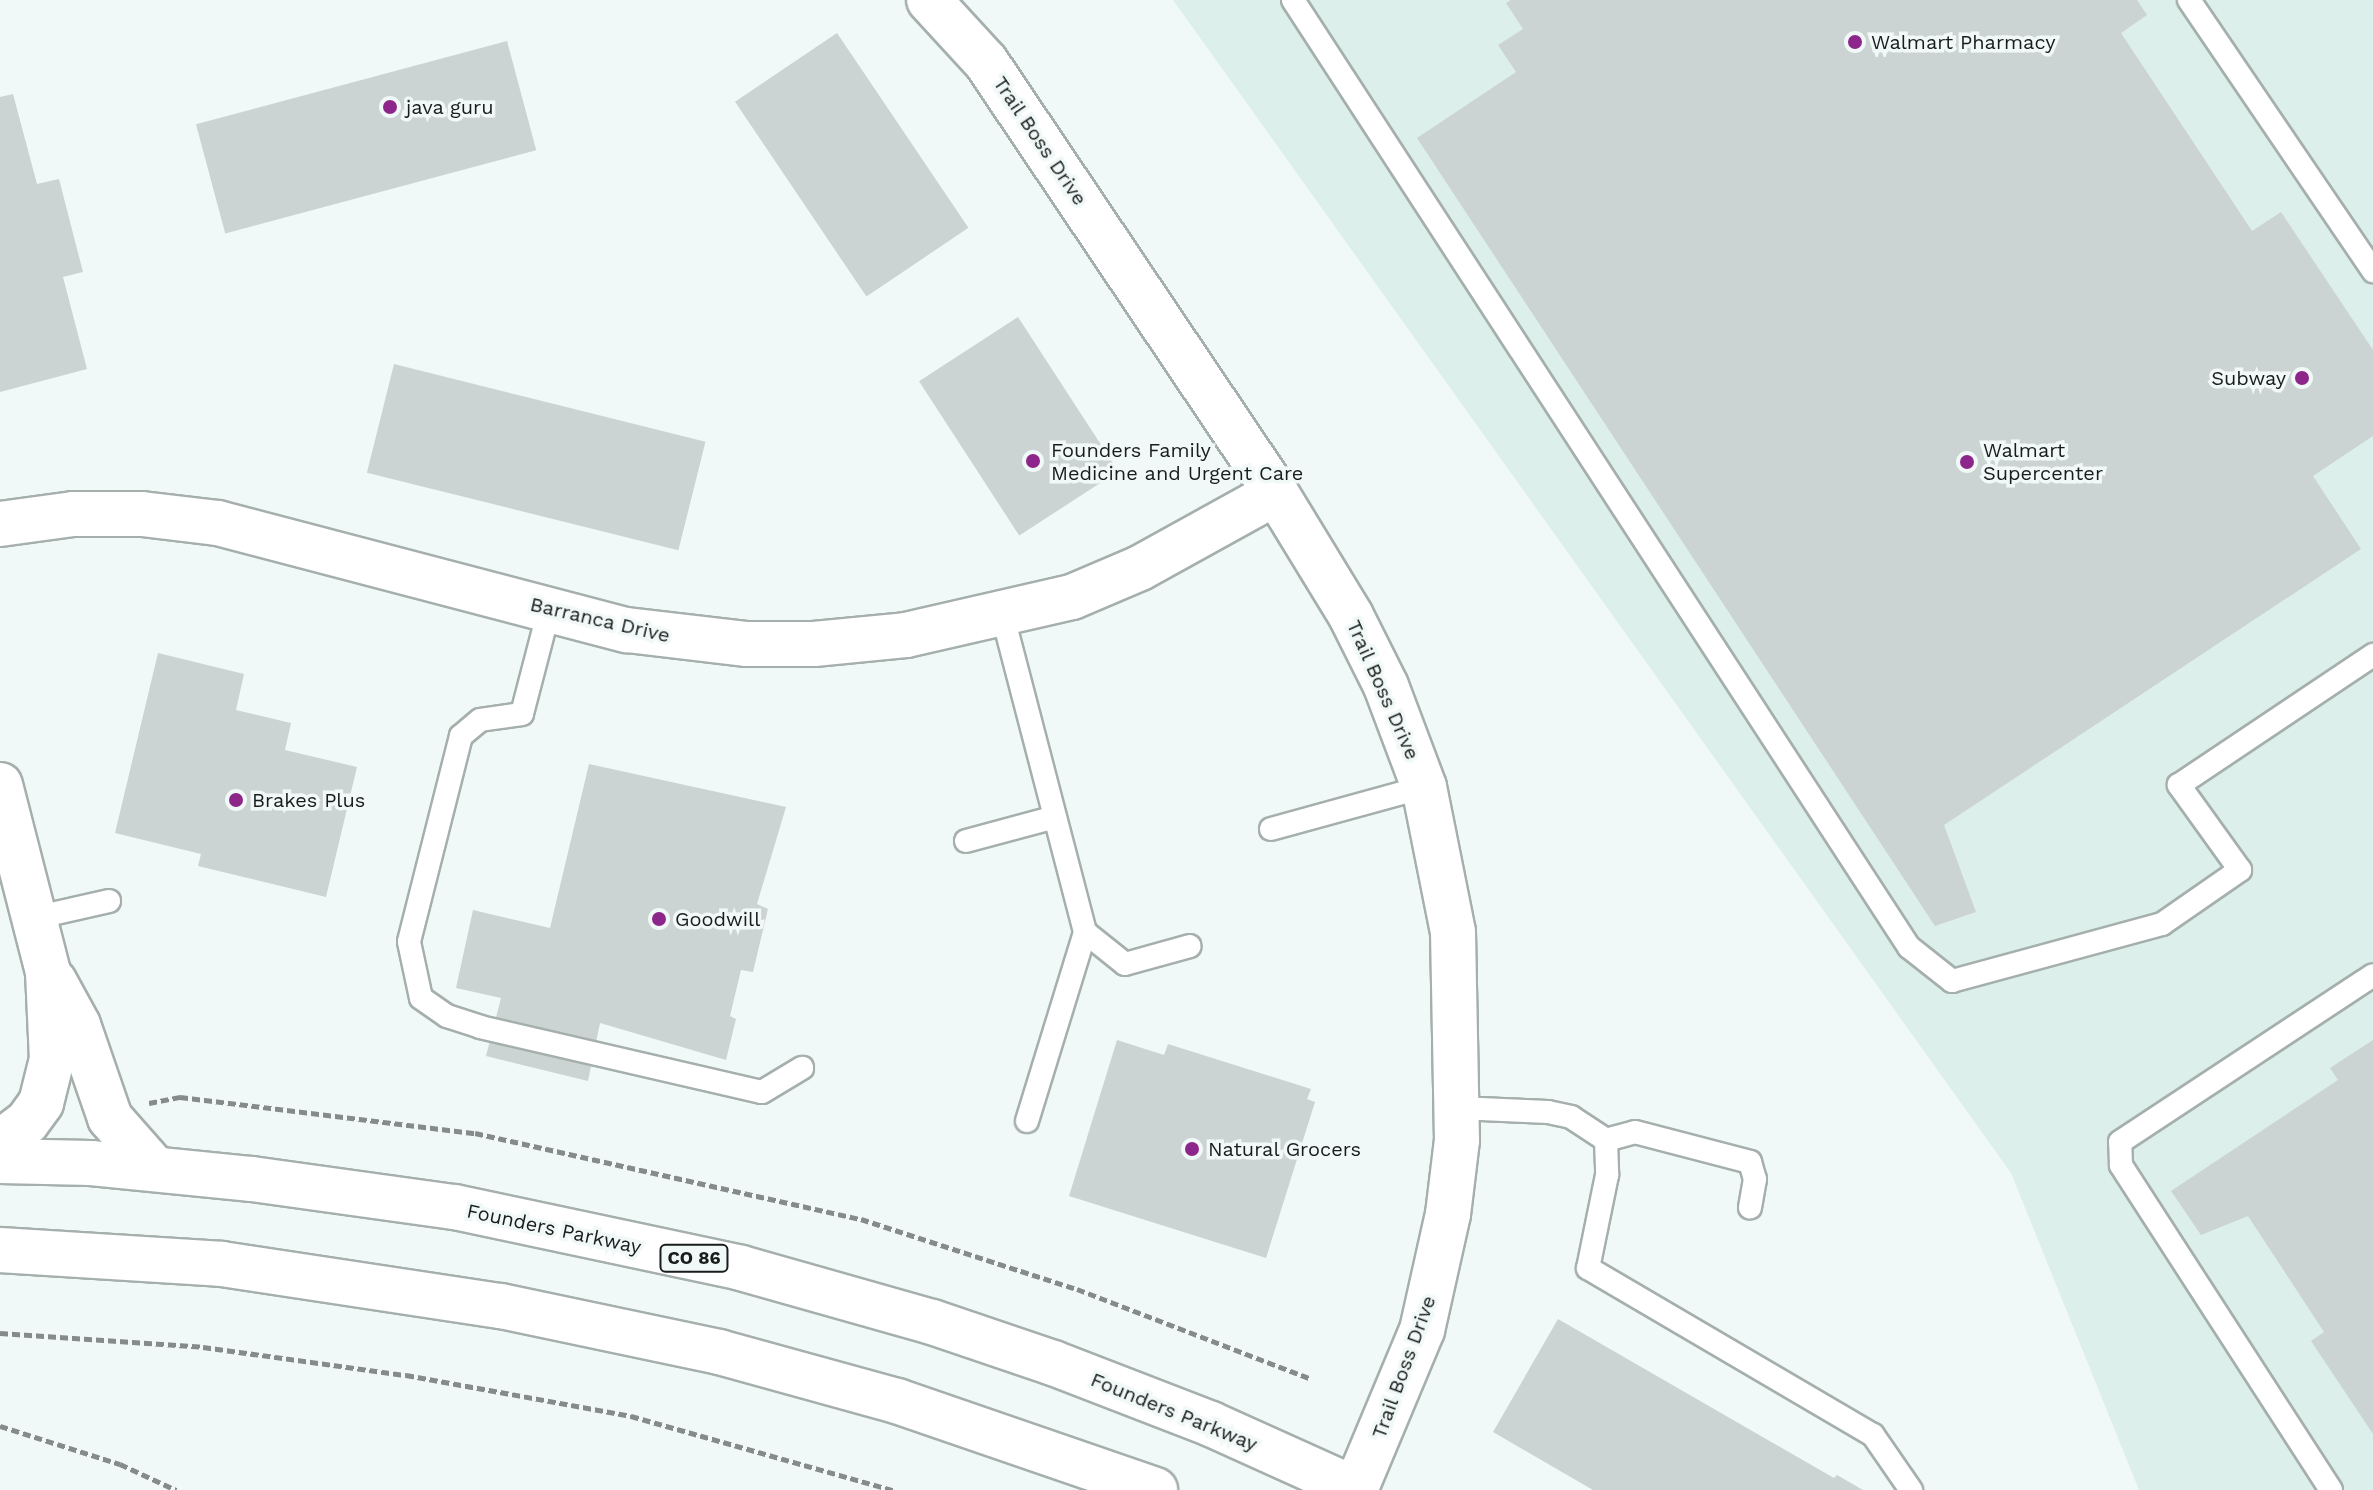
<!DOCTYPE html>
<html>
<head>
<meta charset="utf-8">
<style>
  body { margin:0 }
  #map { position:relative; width:2373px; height:1490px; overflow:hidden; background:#f0f9f7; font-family:"Work Sans",sans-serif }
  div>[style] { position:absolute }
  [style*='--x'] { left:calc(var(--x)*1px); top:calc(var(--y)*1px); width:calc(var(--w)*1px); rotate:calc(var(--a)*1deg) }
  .built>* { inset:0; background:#dcefea }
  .building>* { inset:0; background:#cbd4d2; transform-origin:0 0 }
  .path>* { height:5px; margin-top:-2.5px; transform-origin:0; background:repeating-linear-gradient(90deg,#848b89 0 8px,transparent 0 12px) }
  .roads { filter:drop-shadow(2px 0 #a5afac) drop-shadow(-2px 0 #a5afac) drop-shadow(0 2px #a5afac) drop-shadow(0 -2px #a5afac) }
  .lane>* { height:22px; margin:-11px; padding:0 11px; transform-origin:11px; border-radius:11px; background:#fff }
  .street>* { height:44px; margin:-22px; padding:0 22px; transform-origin:22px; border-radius:22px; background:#fff }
  .secondary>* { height:44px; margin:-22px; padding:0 22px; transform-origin:22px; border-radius:22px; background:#fff }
  .highway>* { height:44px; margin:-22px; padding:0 22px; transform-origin:22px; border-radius:22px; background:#fff }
  .dots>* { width:22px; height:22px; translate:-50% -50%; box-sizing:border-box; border:4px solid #f0f9f7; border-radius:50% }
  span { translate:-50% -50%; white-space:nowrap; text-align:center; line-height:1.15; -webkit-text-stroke:7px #f0f9f7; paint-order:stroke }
  .shield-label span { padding:2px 6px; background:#f0f9f7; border:2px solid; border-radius:6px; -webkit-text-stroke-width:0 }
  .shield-label { font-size:18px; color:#181c1b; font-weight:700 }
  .poi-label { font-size:20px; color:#181c1b }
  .left { translate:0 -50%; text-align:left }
  .right { translate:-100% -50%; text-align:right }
  .street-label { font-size:20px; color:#181c1b }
</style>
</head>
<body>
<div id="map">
  <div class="built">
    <div style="clip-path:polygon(1173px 0,2373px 0,2373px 1490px,2139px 1490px,2011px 1173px)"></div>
  </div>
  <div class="building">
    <div style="clip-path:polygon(1511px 0,2137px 0,2147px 15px,2121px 33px,2252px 231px,2281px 212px,2373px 350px,2373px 436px,2313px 476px,2361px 549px,1944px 825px,1976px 912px,1935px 926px,1417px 138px,1516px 72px,1498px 45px,1523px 29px,1506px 3px)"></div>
    <div style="left:837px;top:33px;width:235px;height:123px;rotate:56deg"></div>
    <div style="left:507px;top:41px;width:113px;height:322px;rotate:75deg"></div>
    <div style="clip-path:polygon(13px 94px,37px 184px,59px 179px,83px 272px,63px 277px,87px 369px,0 392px,0 97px)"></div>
    <div style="left:1018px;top:317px;width:184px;height:118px;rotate:57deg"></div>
    <div style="left:394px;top:364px;width:321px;height:112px;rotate:14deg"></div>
    <div style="clip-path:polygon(158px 653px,244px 674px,236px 710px,291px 723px,285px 750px,357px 767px,326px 897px,198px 866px,201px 854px,115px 833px)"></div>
    <div style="clip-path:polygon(589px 764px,786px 807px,757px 904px,768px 909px,753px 972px,741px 970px,730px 1016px,736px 1019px,726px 1060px,600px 1023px,588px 1081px,486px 1056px,501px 998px,456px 988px,473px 910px,550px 928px)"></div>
    <div style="clip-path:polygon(1117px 1040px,1164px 1055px,1168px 1044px,1311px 1089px,1307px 1099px,1315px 1102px,1266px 1258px,1069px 1196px)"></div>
    <div style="clip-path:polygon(2373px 1040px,2373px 1434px,2311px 1341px,2324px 1332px,2248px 1216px,2201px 1235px,2171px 1191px,2338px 1080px,2330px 1068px)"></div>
    <div style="clip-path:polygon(1558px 1319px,1834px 1478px,1837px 1475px,1863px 1490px,1593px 1490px,1493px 1432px)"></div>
  </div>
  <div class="path">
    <div style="--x:149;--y:1103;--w:32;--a:-11"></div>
    <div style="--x:180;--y:1097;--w:297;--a:7"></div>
    <div style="--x:475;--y:1133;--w:395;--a:12.6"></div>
    <div style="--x:861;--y:1219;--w:227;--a:18"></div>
    <div style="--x:1077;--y:1289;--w:251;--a:21"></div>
    <div style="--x:0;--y:1333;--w:203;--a:3.9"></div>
    <div style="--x:203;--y:1347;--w:205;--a:7.9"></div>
    <div style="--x:406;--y:1375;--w:229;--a:10.3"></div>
    <div style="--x:631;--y:1416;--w:272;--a:15.8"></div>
    <div style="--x:0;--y:1426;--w:126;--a:17.6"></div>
    <div style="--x:120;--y:1464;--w:62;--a:24.9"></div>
  </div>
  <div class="roads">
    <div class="lane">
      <div style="--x:1293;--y:0;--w:1130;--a:56.96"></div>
      <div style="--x:1909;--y:947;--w:55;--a:38.3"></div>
      <div style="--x:1952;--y:981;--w:218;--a:-15.2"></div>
      <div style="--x:2162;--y:924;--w:95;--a:-34.7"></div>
      <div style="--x:2240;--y:870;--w:105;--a:-125.7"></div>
      <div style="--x:2179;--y:785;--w:234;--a:-33.8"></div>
      <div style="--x:2189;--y:0;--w:328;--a:55.8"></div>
      <div style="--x:549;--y:610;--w:107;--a:104.6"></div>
      <div style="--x:522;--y:714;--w:42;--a:171.9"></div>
      <div style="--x:480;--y:720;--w:25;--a:140"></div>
      <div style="--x:461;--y:736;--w:212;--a:104.2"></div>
      <div style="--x:409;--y:942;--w:57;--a:77.9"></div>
      <div style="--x:421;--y:998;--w:32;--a:35"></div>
      <div style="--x:447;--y:1016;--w:35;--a:18"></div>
      <div style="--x:480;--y:1027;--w:289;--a:13"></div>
      <div style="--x:762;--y:1092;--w:47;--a:-31"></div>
      <div style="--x:1003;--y:617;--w:325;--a:75.4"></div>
      <div style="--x:1085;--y:932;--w:51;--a:38.7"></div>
      <div style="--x:1125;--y:964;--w:67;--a:-15.5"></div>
      <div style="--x:1271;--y:829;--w:159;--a:-15.4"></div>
      <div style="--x:966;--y:841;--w:92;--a:-15.1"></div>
      <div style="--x:34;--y:918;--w:77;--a:-12.8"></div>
      <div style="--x:1458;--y:1108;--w:90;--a:2.5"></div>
      <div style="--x:1548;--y:1112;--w:24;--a:12"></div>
      <div style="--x:1571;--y:1117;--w:42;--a:33.3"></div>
      <div style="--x:1606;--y:1140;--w:30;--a:-15"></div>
      <div style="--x:1635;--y:1132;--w:119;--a:14.6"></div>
      <div style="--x:1750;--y:1162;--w:18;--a:74"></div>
      <div style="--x:1755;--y:1179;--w:29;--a:100"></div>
      <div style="--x:1027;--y:1121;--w:198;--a:-72.9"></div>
      <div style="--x:1606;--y:1140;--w:35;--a:88"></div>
      <div style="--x:1607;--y:1175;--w:95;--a:101.5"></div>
      <div style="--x:1588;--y:1268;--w:330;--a:30.4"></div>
      <div style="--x:1873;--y:1435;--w:67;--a:55.4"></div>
      <div style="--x:2331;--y:1490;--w:387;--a:-122.9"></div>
      <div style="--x:2121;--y:1165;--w:23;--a:-92"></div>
      <div style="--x:2120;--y:1142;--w:303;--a:-33.4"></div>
    </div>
    <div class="street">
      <div style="--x:0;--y:524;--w:74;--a:-7.8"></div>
      <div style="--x:73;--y:514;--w:69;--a:0"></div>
      <div style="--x:142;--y:514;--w:77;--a:6.8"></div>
      <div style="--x:218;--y:523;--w:423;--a:14.7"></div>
      <div style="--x:627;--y:630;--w:121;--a:6.7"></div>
      <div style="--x:747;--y:644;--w:67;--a:0"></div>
      <div style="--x:814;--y:644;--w:92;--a:-5.6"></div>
      <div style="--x:906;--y:635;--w:170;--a:-12.9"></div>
      <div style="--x:1072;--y:597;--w:74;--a:-23.1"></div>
      <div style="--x:1140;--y:568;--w:155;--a:-28.9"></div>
      <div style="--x:0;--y:785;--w:193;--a:75.6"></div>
      <div style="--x:48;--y:972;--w:87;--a:87.4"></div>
      <div style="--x:52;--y:1059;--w:45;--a:104"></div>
      <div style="--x:41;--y:1103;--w:24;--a:126"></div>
      <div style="--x:27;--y:1122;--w:34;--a:143"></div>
      <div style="--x:54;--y:981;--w:50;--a:61.4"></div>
      <div style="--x:78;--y:1025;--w:98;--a:71"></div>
      <div style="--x:110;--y:1118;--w:68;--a:48.6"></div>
    </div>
    <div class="secondary">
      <div style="--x:929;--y:0;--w:84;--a:47.4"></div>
      <div style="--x:986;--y:62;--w:519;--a:56.07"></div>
      <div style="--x:1276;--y:493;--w:144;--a:58.6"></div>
      <div style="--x:1351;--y:616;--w:78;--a:63.4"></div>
      <div style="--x:1386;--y:686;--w:108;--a:69.4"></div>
      <div style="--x:1424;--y:787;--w:148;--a:78.7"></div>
      <div style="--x:1453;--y:932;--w:208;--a:88.9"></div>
      <div style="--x:1457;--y:1140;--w:75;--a:96.9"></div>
      <div style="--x:1448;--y:1214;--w:119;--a:102.6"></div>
      <div style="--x:1422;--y:1330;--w:173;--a:112.7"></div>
    </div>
    <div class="highway">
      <div style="--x:0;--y:1161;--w:91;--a:1.3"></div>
      <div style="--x:91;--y:1163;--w:162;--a:5.7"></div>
      <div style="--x:252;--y:1179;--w:205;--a:7.9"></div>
      <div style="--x:455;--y:1207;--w:292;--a:12"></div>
      <div style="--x:741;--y:1268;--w:198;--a:15.8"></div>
      <div style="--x:932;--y:1322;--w:128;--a:18.7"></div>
      <div style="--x:1053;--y:1363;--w:169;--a:21.1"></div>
      <div style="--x:1211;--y:1424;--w:160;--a:24.3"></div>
      <div style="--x:0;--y:1250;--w:222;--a:3.6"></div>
      <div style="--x:222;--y:1264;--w:282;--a:8.6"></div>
      <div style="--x:501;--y:1306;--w:223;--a:11.9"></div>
      <div style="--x:719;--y:1352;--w:185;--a:15.4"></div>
      <div style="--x:897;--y:1401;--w:273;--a:19"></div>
    </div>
  </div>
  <div class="dots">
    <div style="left:1855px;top:42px;background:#8d268b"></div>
    <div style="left:390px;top:107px;background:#8d268b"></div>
    <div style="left:2302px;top:378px;background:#8d268b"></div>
    <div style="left:1033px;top:461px;background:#8d268b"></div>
    <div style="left:1967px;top:462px;background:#8d268b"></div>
    <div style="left:236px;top:800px;background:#8d268b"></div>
    <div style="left:659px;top:919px;background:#8d268b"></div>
    <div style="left:1192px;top:1149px;background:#8d268b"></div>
  </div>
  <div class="shield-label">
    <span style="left:694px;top:1258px">CO 86</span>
  </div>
  <div class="poi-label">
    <span class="left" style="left:1871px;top:42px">Walmart Pharmacy</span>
    <span class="left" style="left:406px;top:107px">java guru</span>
    <span class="right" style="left:2286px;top:378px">Subway</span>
    <span class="left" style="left:1051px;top:462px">Founders Family<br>Medicine and Urgent Care</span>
    <span class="left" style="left:1983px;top:462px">Walmart<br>Supercenter</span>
    <span class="left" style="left:252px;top:800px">Brakes Plus</span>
    <span class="left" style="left:675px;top:919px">Goodwill</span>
    <span class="left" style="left:1208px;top:1149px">Natural Grocers</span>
  </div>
  <div class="street-label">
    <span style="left:1040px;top:141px;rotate:56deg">Trail Boss Drive</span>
    <span style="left:600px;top:620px;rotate:13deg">Barranca Drive</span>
    <span style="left:1383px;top:690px;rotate:66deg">Trail Boss Drive</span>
    <span style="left:554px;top:1229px;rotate:12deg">Founders Parkway</span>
    <span style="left:1404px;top:1367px;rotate:-70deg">Trail Boss Drive</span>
    <span style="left:1174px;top:1412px;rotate:22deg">Founders Parkway</span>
  </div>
</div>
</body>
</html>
